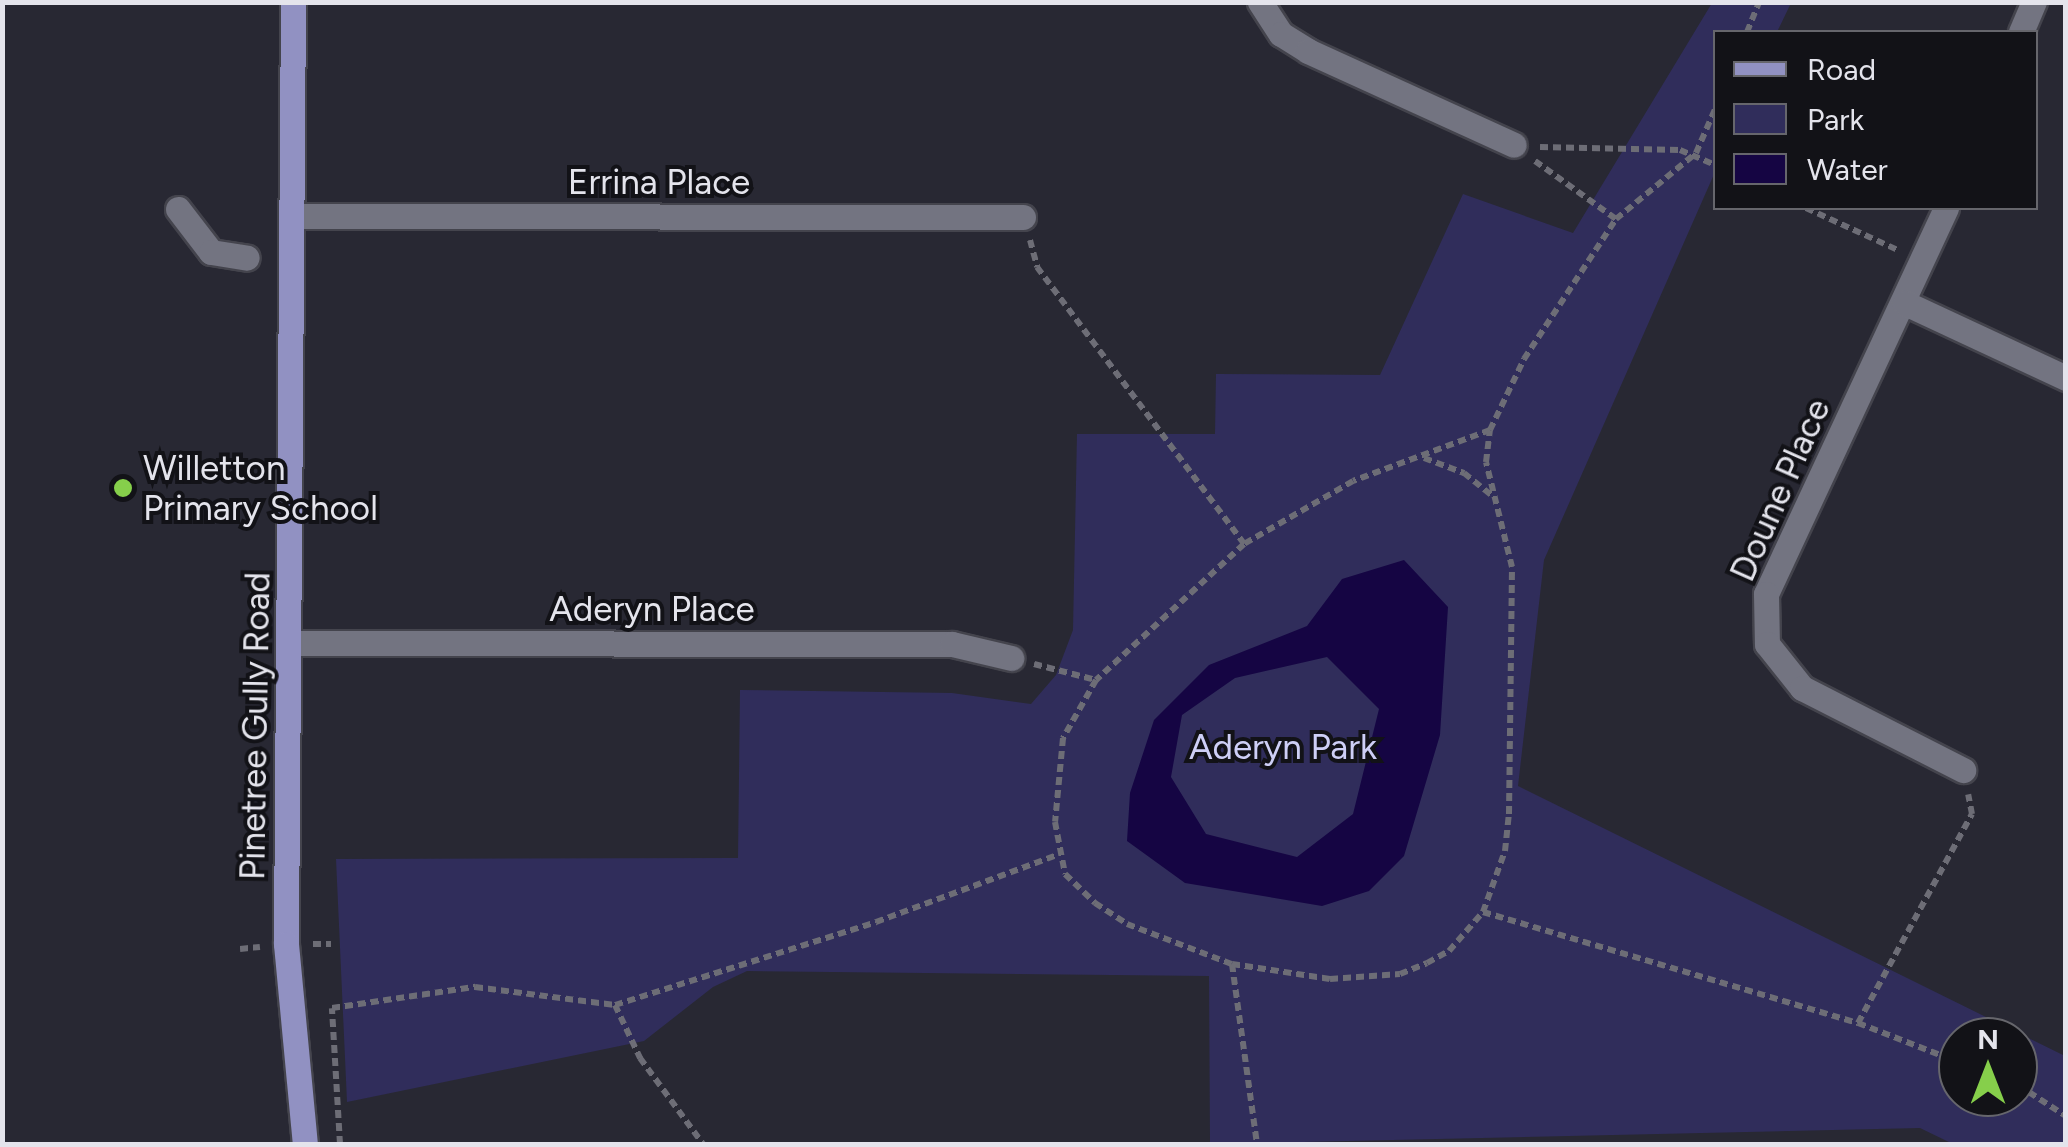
<!DOCTYPE html>
<html>
<head>
<meta charset="utf-8">
<style>
  body { margin:0 }
  #map { position:relative; width:2068px; height:1147px; overflow:hidden; background:#282833; font-family:Figtree,sans-serif }
  div>[style] { position:absolute }
  [style*='--x'] { left:calc(var(--x)*1px); top:calc(var(--y)*1px); width:calc(var(--w)*1px); rotate:calc(var(--a)*1deg) }
  .green>* { inset:0; background:#302d5b }
  .water>* { inset:0; background:#150543 }
  .path>* { height:6px; margin-top:-3px; transform-origin:0; background:repeating-linear-gradient(90deg,#6d6d76 0 8px,transparent 0 13px) }
  .roads { filter:drop-shadow(2px 0 #44444d) drop-shadow(-2px 0 #44444d) drop-shadow(0 2px #44444d) drop-shadow(0 -2px #44444d) }
  .minor>* { height:25px; margin:-12.5px; padding:0 12.5px; transform-origin:12.5px; border-radius:12.5px; background:#737481 }
  .major>* { height:25px; margin:-12.5px; padding:0 12.5px; transform-origin:12.5px; border-radius:12.5px; background:#9191c2 }
  .dots>* { width:28px; height:28px; translate:-50% -50%; box-sizing:border-box; border:5px solid #121217; border-radius:50% }
  span { translate:-50% -50%; white-space:nowrap; text-align:center; line-height:1.15; -webkit-text-stroke:8px #121217; paint-order:stroke }
  .street-label { font-size:35px; color:#e4e4ec }
  .poi-label { font-size:35px; color:#e4e4ec }
  .left { translate:0 -50%; text-align:left }
  .park-label { font-size:35px; color:#cecff6 }
  .frame { position:absolute; inset:0; border:5px solid #e4e4ec; pointer-events:none }
  .legend { position:absolute; left:1713px; top:30px; width:325px; height:180px; box-sizing:border-box; background:#121217; border:2px solid #66666c; margin:0; padding:12px 18px; list-style:none; font-size:30px; color:#e4e4ec }
  .legend li { display:flex; align-items:center; gap:20px; height:50px }
  .legend b { width:50px; border:2px solid #66666c }
  .north { position:absolute; left:1938px; top:1017px; width:100px; height:100px; box-sizing:border-box; background:#121217; border:2px solid #66666c; border-radius:50%; rotate:0deg; font-size:28px; font-weight:700; line-height:40px; text-align:center; color:#e4e4ec }
  .north::after { content:''; display:block; margin:auto; width:35px; height:45px; background:#86cf4b; clip-path:polygon(50% 0,100% 100%,50% 72%,0 100%) }
</style>
</head>
<body>
<div id="map">
  <div class="green">
    <div style="clip-path:polygon(evenodd,1712px 3px,1791px 3px,1777px 32px,1716px 32px,1715px 172px,1544px 560px,1518px 786px,2065px 1056px,2065px 1144px,1953px 1144px,1920px 1128px,1210px 1144px,1209px 976px,747px 971px,713px 987px,644px 1041px,347px 1102px,336px 859px,738px 858px,740px 690px,952px 693px,1031px 704px,1056px 675px,1073px 630px,1077px 434px,1215px 434px,1216px 374px,1380px 375px,1463px 194px,1573px 233px,1712px 3px,1958px 1037px,2018px 1037px,2018px 1097px,1958px 1097px,1958px 1037px)"></div>
  </div>
  <div class="water">
    <div style="clip-path:polygon(evenodd,1404px 560px,1448px 607px,1440px 735px,1404px 856px,1369px 891px,1322px 906px,1185px 883px,1127px 841px,1130px 793px,1154px 720px,1209px 665px,1307px 626px,1342px 579px,1404px 560px,1327px 657px,1379px 709px,1353px 814px,1297px 857px,1206px 834px,1171px 777px,1182px 715px,1235px 678px,1327px 657px)"></div>
  </div>
  <div class="path">
    <div style="--x:1747;--y:32;--w:32;--a:-68"></div>
    <div style="--x:1540;--y:147;--w:140;--a:1.2"></div>
    <div style="--x:1680;--y:150;--w:39;--a:23"></div>
    <div style="--x:1535;--y:161;--w:100;--a:35.6"></div>
    <div style="--x:1806;--y:208;--w:103;--a:24.6"></div>
    <div style="--x:1030;--y:240;--w:28;--a:75"></div>
    <div style="--x:1037;--y:267;--w:346;--a:53.2"></div>
    <div style="--x:1490;--y:430;--w:146;--a:159.6"></div>
    <div style="--x:1353;--y:481;--w:126;--a:150"></div>
    <div style="--x:1244;--y:544;--w:201;--a:137.4"></div>
    <div style="--x:1096;--y:680;--w:67;--a:119.6"></div>
    <div style="--x:1063;--y:738;--w:84;--a:95.4"></div>
    <div style="--x:1055;--y:822;--w:53;--a:79.1"></div>
    <div style="--x:1065;--y:874;--w:42;--a:44"></div>
    <div style="--x:1095;--y:903;--w:38;--a:33"></div>
    <div style="--x:1127;--y:924;--w:112;--a:20.9"></div>
    <div style="--x:1232;--y:964;--w:99;--a:8.7"></div>
    <div style="--x:1330;--y:979;--w:70;--a:-4.1"></div>
    <div style="--x:1400;--y:974;--w:29;--a:-22"></div>
    <div style="--x:1427;--y:963;--w:25;--a:-29"></div>
    <div style="--x:1449;--y:951;--w:52;--a:-48.9"></div>
    <div style="--x:1483;--y:912;--w:65;--a:-70.2"></div>
    <div style="--x:1505;--y:851;--w:37;--a:-84"></div>
    <div style="--x:1509;--y:814;--w:247;--a:-89.3"></div>
    <div style="--x:1512;--y:567;--w:108;--a:-103.9"></div>
    <div style="--x:1486;--y:462;--w:32;--a:-83"></div>
    <div style="--x:1490;--y:430;--w:79;--a:-64.4"></div>
    <div style="--x:1524;--y:359;--w:168;--a:-56.7"></div>
    <div style="--x:1616;--y:219;--w:104;--a:-39.5"></div>
    <div style="--x:1696;--y:153;--w:50;--a:-66.5"></div>
    <div style="--x:1424;--y:458;--w:43;--a:20.6"></div>
    <div style="--x:1464;--y:473;--w:35;--a:39"></div>
    <div style="--x:1034;--y:664;--w:64;--a:14.5"></div>
    <div style="--x:1483;--y:912;--w:391;--a:16.5"></div>
    <div style="--x:1858;--y:1023;--w:107;--a:21.3"></div>
    <div style="--x:313;--y:944;--w:18;--a:0"></div>
    <div style="--x:240;--y:949;--w:20;--a:-6"></div>
    <div style="--x:1232;--y:964;--w:182;--a:82.1"></div>
    <div style="--x:615;--y:1005;--w:59;--a:64.7"></div>
    <div style="--x:640;--y:1058;--w:107;--a:53.8"></div>
    <div style="--x:1858;--y:1023;--w:238;--a:-61.4"></div>
    <div style="--x:1972;--y:814;--w:20;--a:-101"></div>
    <div style="--x:2018;--y:1085;--w:57;--a:32.9"></div>
    <div style="--x:340;--y:1144;--w:136;--a:-93.4"></div>
    <div style="--x:332;--y:1008;--w:145;--a:-8.4"></div>
    <div style="--x:475;--y:987;--w:141;--a:7.3"></div>
    <div style="--x:615;--y:1005;--w:274;--a:-17.6"></div>
    <div style="--x:876;--y:922;--w:193;--a:-20.3"></div>
  </div>
  <div class="roads">
    <div class="minor">
      <div style="--x:1260;--y:2;--w:38;--a:57"></div>
      <div style="--x:1281;--y:34;--w:32;--a:32"></div>
      <div style="--x:1308;--y:51;--w:226;--a:24.5"></div>
      <div style="--x:2021;--y:32;--w:33;--a:-67"></div>
      <div style="--x:1946;--y:208;--w:426;--a:115"></div>
      <div style="--x:1766;--y:594;--w:50;--a:88.9"></div>
      <div style="--x:1767;--y:644;--w:56;--a:51.5"></div>
      <div style="--x:1802;--y:688;--w:181;--a:27"></div>
      <div style="--x:178;--y:209;--w:54;--a:52.5"></div>
      <div style="--x:211;--y:252;--w:36;--a:9"></div>
      <div style="--x:294;--y:216;--w:729;--a:0.08"></div>
      <div style="--x:1905;--y:303;--w:178;--a:25"></div>
      <div style="--x:292;--y:643;--w:660;--a:0.09"></div>
      <div style="--x:952;--y:644;--w:61;--a:13.3"></div>
    </div>
    <div class="major">
      <div style="--x:293;--y:2;--w:942;--a:90.43"></div>
      <div style="--x:286;--y:944;--w:201;--a:84.6"></div>
    </div>
  </div>
  <div class="dots">
    <div style="left:123px;top:488px;background:#86cf4b"></div>
  </div>
  <div class="street-label">
    <span style="left:659px;top:182px">Errina Place</span>
    <span style="left:1780px;top:490px;rotate:-66deg">Doune Place</span>
    <span style="left:652px;top:609px">Aderyn Place</span>
    <span style="left:255px;top:726px;rotate:-89deg">Pinetree Gully Road</span>
  </div>
  <div class="poi-label">
    <span class="left" style="left:143px;top:488px">Willetton<br>Primary School</span>
  </div>
  <div class="park-label">
    <span style="left:1283px;top:747px">Aderyn Park</span>
  </div>
  <div class="frame"></div>
  <ul class="legend">
  <li><b style="height:12px;background:#9191c2"></b>Road</li>
  <li><b style="height:28px;background:#302d5b"></b>Park</li>
  <li><b style="height:28px;background:#150543"></b>Water</li>
  </ul>
  <div class="north">N</div>
</div>
</body>
</html>
